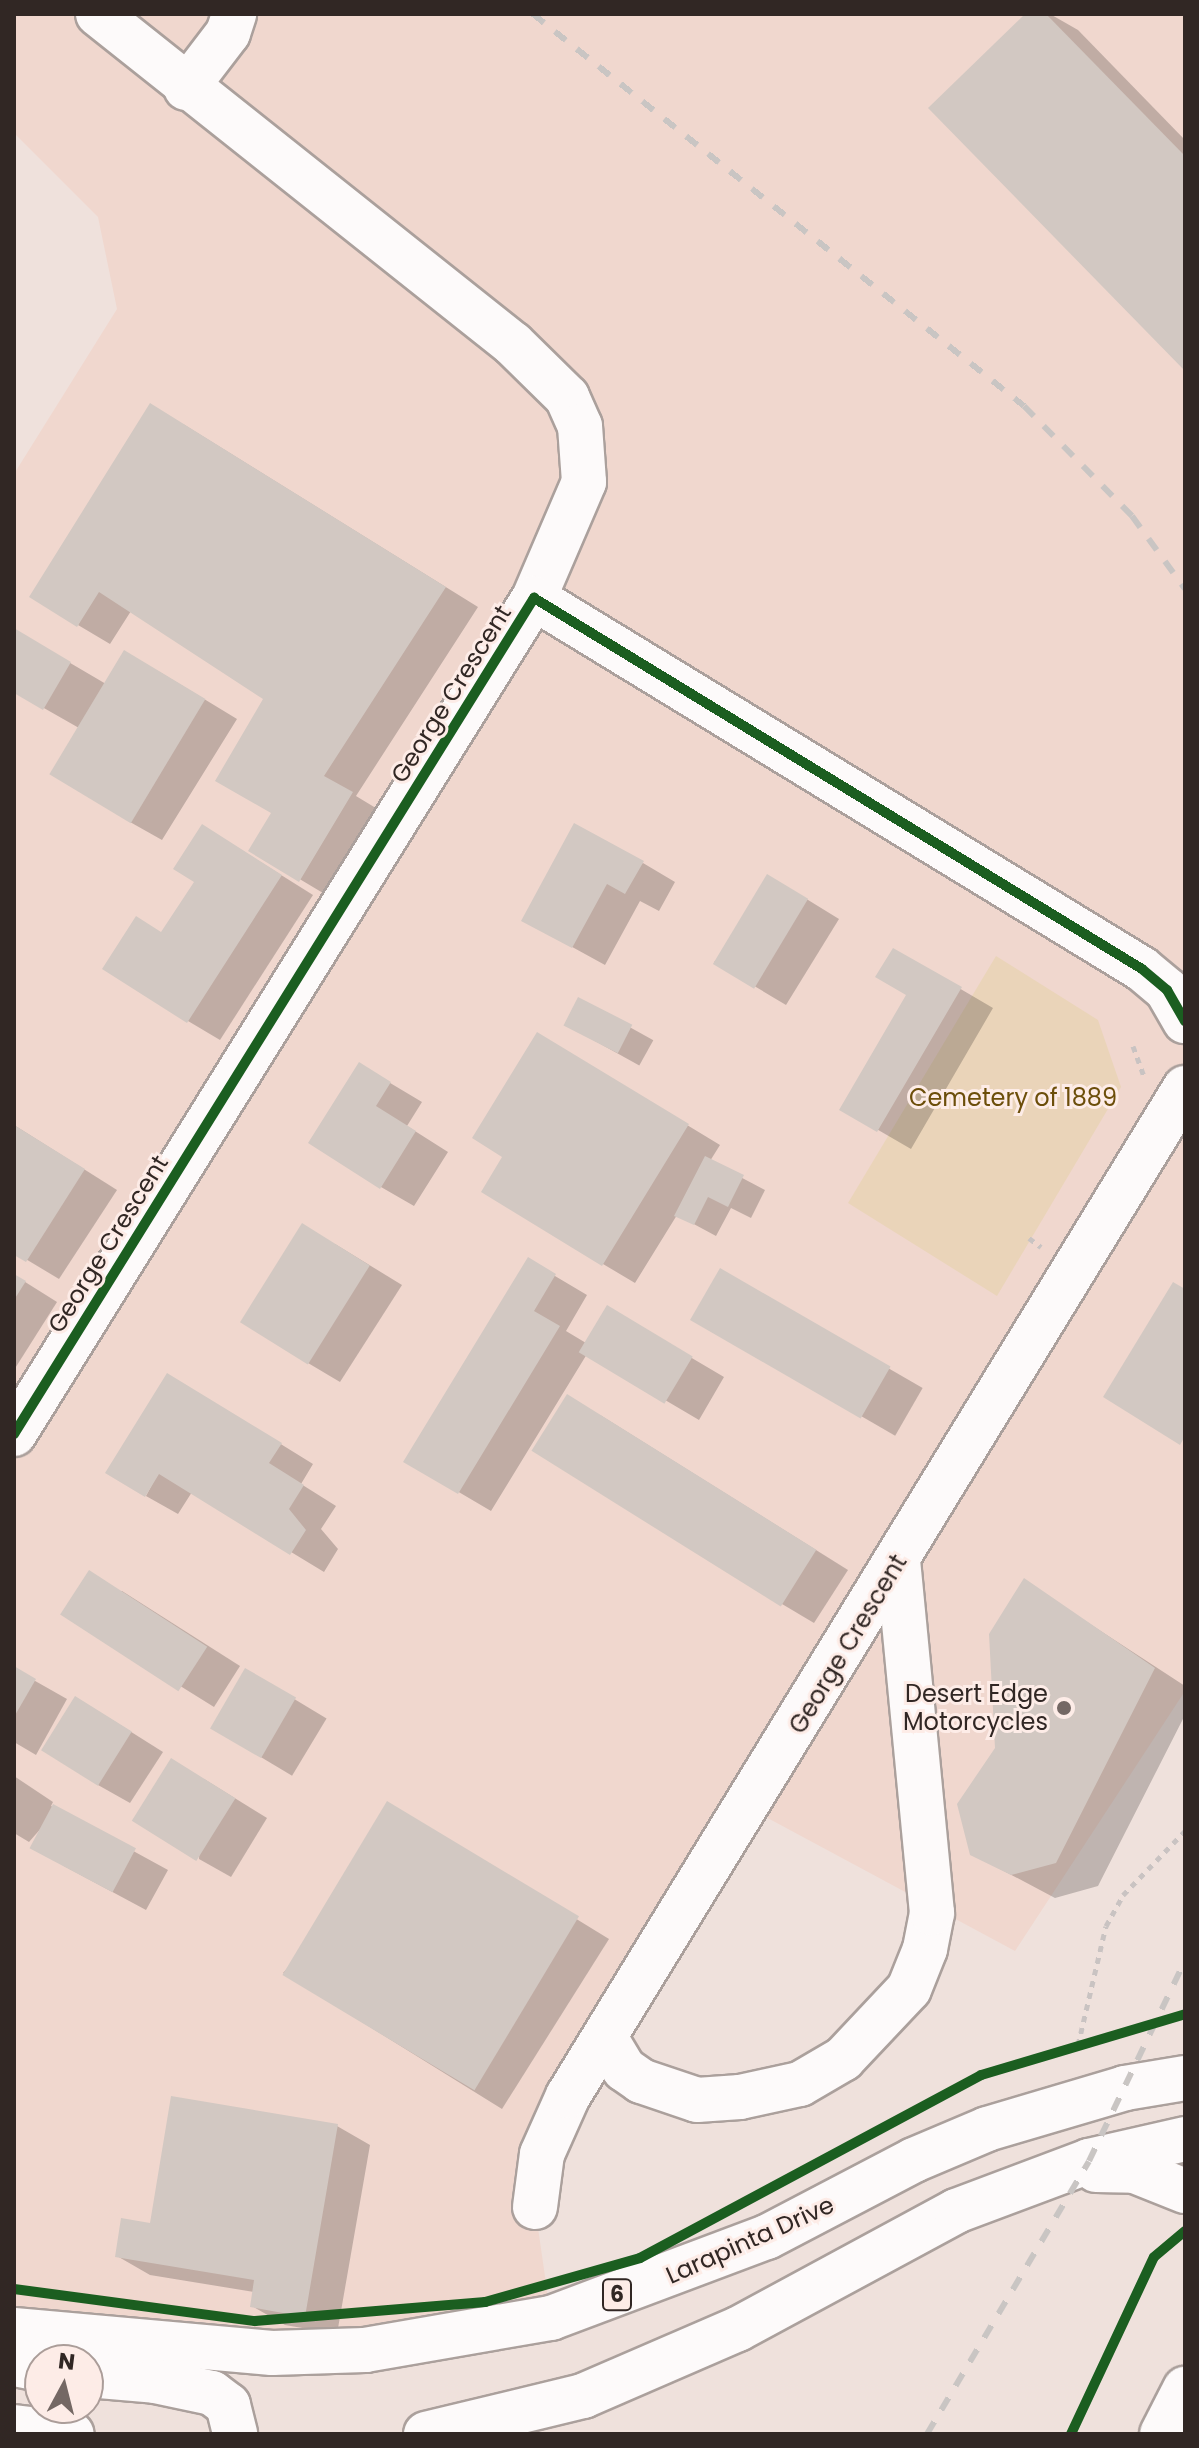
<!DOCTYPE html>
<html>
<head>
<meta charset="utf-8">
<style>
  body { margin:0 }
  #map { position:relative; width:1199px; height:2448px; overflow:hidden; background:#efe1dc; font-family:Poppins,sans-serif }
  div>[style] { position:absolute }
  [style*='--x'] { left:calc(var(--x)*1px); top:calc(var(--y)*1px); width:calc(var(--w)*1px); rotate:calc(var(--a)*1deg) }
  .built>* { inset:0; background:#f0d7ce }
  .green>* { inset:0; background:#ead4b9 }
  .shadow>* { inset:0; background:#0003; transform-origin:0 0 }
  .building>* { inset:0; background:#d2c8c2; transform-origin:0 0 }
  .path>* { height:5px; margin-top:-2.5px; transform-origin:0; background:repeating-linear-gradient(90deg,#c9c3c2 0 6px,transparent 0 12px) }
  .roads { filter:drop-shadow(2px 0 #aba09c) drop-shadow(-2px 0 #aba09c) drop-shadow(0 2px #aba09c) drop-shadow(0 -2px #aba09c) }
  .minor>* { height:44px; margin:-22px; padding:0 22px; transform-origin:22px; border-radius:22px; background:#fdfafa }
  .major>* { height:44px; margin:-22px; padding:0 22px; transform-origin:22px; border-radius:22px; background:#fdfafa }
  .rail>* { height:6px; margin-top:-3px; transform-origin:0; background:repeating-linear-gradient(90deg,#c9c5c3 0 14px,transparent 0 28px) }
  .cycleway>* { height:10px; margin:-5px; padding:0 5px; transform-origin:5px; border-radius:5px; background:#1b5e20 }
  .dots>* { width:22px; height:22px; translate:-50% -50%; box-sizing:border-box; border:4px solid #fdece7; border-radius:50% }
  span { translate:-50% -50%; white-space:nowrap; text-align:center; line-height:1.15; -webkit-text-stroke:6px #fdece7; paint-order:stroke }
  .shield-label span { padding:2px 6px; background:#fdece7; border:2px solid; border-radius:6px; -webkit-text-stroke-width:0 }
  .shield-label { font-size:22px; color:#312724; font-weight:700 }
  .street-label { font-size:24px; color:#312724 }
  .park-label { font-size:24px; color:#6c4e0a }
  .poi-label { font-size:24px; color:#312724 }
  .right { translate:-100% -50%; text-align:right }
  .frame { position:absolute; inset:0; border:16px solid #312724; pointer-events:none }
  .north { position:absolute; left:24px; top:2344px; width:80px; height:80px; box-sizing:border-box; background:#fdece7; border:2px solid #ab9d99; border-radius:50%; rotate:7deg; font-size:22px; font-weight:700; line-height:32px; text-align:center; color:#312724 }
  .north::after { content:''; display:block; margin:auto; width:28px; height:36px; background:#746864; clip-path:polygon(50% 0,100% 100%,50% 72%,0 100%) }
</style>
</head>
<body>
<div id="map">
  <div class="built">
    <div style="clip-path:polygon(14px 14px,1185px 14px,1185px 1691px,1015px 1951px,749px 1808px,606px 2039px,535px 2207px,551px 2318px,365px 2350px,14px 2330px,14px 474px,117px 309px,98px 217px,14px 133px)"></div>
  </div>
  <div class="green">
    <div style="clip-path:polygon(996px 956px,1098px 1020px,1121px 1087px,997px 1296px,848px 1203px)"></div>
  </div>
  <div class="shadow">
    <div style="clip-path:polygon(1027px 14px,1050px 14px,1078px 30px,1185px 140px,1185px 368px)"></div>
    <div style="clip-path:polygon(183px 424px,478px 607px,356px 796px,384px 813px,333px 899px,251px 850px,273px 813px,266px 699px,131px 611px,110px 644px,78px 625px)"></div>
    <div style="clip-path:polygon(14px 630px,106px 684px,158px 671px,237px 719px,162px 840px,130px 822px,79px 728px,14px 691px)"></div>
    <div style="clip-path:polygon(235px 846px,313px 895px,220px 1040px,188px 1021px,163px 934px)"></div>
    <div style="clip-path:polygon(643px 863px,675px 882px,659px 911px,640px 901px,605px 965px,523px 920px)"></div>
    <div style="clip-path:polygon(800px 895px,839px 919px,786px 1005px,714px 962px)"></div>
    <div style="clip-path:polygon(894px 950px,993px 1008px,911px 1149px,842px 1109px,909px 995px)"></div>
    <div style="left:579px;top:999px;width:85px;height:29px;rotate:29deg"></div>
    <div style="clip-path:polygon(570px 1054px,720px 1145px,710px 1161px,765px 1190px,751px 1218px,731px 1208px,716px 1236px,677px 1215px,635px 1283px,603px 1264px)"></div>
    <div style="clip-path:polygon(360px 1065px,422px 1102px,407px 1126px,448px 1152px,414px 1206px,381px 1187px)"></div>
    <div style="clip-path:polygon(14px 1125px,117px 1190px,59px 1279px,14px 1252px)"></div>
    <div style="clip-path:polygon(335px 1244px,402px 1285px,340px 1382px,308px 1363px)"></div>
    <div style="clip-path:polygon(528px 1260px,587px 1295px,566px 1331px,586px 1343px,607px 1308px,724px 1377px,699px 1420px,587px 1354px,491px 1511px,406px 1461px)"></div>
    <div style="left:720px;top:1271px;width:234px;height:55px;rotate:30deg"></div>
    <div style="clip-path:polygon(14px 1275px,57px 1302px,14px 1370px)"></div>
    <div style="clip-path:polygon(200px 1394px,313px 1464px,301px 1484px,336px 1506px,321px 1529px,338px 1549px,324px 1572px,192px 1492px,178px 1514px,146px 1496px)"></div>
    <div style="clip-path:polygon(600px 1415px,848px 1570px,814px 1623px,782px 1604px)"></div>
    <div style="clip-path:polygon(1024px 1581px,1185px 1686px,1185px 1715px,1098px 1886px,1055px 1898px,972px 1854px,997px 1748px)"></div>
    <div style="clip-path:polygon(122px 1591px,240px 1666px,214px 1707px,63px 1613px)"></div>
    <div style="clip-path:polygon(14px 1669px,67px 1699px,36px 1755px,14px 1742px)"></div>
    <div style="left:246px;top:1670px;width:94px;height:67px;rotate:31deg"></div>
    <div style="clip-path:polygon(109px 1718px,163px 1752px,130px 1803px,98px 1785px)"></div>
    <div style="clip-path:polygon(14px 1776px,53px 1802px,51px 1806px,168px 1870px,146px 1910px,64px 1866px,43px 1826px,29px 1842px,14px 1833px)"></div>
    <div style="clip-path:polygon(204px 1779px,267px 1818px,231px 1877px,199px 1859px)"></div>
    <div style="clip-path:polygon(420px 1823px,609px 1939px,502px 2109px,283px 1973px)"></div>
    <div style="clip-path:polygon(337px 2126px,370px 2145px,337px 2334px,285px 2325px,252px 2306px,254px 2292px,150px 2275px,117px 2256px,151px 2225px)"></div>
  </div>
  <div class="building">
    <div style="clip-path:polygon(1025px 14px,1046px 14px,1185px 156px,1185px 371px,928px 108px)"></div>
    <div style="clip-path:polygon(150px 403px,446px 587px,324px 776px,353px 792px,299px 882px,248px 851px,271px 813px,215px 781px,263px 699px,99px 592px,77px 627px,29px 597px)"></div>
    <div style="clip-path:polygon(14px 628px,71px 662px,43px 710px,14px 693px)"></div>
    <div style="left:124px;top:650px;width:95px;height:145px;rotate:31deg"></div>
    <div style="clip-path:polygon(574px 823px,644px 861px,625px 894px,607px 884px,572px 948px,521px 921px)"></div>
    <div style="clip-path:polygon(202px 824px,282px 875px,187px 1023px,102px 969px,136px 916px,161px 932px,194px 882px,173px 869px)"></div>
    <div style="left:767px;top:874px;width:48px;height:105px;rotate:31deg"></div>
    <div style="clip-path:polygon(893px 948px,962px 987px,877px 1132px,839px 1110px,906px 995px,875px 977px)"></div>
    <div style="left:578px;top:997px;width:61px;height:32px;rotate:27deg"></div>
    <div style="clip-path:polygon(537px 1032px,689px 1124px,602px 1266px,481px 1192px,502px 1157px,472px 1138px)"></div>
    <div style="clip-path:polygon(359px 1062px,391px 1082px,376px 1106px,416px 1131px,380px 1189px,308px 1143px)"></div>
    <div style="clip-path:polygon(14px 1125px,85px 1169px,26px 1262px,14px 1255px)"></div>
    <div style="clip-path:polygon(705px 1156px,744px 1175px,728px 1207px,708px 1197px,694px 1225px,674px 1216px)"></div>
    <div style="left:302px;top:1223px;width:80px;height:117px;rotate:32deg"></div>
    <div style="clip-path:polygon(528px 1257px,556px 1274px,534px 1311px,560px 1326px,458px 1494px,403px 1462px)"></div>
    <div style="left:720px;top:1268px;width:197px;height:60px;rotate:30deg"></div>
    <div style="clip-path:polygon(14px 1274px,26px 1281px,14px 1300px)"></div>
    <div style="clip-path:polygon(1173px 1282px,1185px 1289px,1185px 1436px,1180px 1445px,1103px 1397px)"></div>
    <div style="left:607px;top:1305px;width:100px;height:55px;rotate:31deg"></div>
    <div style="clip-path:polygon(167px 1373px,282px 1443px,269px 1463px,304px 1485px,289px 1509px,306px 1530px,290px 1555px,159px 1474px,145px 1497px,105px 1473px)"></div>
    <div style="left:567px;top:1394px;width:294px;height:67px;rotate:32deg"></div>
    <div style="left:89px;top:1570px;width:141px;height:53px;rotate:33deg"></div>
    <div style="clip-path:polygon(1024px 1578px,1155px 1668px,1056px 1863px,1011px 1875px,970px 1855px,957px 1804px,995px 1748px,989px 1634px)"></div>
    <div style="clip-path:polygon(14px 1666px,36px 1679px,14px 1717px)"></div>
    <div style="left:245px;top:1668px;width:59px;height:70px;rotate:30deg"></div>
    <div style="left:75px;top:1696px;width:67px;height:64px;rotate:32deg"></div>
    <div style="left:171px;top:1758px;width:76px;height:74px;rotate:32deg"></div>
    <div style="left:387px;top:1801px;width:224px;height:203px;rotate:31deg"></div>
    <div style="left:53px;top:1804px;width:94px;height:50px;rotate:28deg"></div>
    <div style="clip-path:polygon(171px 2096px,338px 2124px,305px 2317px,250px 2307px,254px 2280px,115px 2257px,121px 2218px,150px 2223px)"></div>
  </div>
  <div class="path">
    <div style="--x:1133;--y:1046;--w:32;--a:70"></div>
    <div style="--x:1029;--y:1238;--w:15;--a:37"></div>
    <div style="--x:1078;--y:2045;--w:122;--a:-76.8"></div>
    <div style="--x:1106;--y:1926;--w:35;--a:-61"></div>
    <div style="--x:1123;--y:1895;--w:89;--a:-45.9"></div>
  </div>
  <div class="roads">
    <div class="minor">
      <div style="--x:98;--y:14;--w:530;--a:38.49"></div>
      <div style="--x:513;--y:344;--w:76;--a:44.5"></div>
      <div style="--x:567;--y:397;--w:32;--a:66"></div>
      <div style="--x:580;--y:426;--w:56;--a:85.9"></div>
      <div style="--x:584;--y:482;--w:126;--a:113.3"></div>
      <div style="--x:186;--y:88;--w:69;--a:-52.6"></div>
      <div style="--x:228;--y:33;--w:20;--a:-72"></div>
      <div style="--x:14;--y:1434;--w:985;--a:-58.12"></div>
      <div style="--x:534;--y:598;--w:712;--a:31.39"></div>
      <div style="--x:1142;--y:969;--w:33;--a:40"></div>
      <div style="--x:1167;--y:990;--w:36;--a:60"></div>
      <div style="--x:606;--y:2039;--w:35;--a:59"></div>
      <div style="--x:624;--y:2069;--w:21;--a:35"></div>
      <div style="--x:641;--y:2081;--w:59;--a:18.7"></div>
      <div style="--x:697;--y:2100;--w:43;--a:-4"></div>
      <div style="--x:740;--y:2097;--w:61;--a:-12.2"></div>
      <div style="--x:800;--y:2084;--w:50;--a:-30.2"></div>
      <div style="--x:843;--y:2059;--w:96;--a:-46.7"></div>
      <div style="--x:909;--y:1989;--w:43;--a:-68.2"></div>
      <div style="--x:925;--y:1949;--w:37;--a:-79"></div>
      <div style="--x:932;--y:1913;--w:355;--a:-95.5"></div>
      <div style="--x:535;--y:2207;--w:53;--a:-82.5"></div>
      <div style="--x:542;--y:2154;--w:64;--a:-65.9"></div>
      <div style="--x:568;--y:2096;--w:1182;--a:-58.53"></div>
    </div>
    <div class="major">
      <div style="--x:1096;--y:2170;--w:39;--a:1"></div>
      <div style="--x:1135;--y:2171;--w:54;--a:21.8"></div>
      <div style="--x:14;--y:2330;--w:259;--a:5.1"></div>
      <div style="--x:272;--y:2353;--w:93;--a:-1.8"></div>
      <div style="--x:365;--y:2350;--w:189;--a:-9.8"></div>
      <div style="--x:551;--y:2318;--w:231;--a:-20.6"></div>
      <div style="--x:767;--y:2237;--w:166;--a:-27.6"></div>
      <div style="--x:914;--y:2160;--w:79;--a:-23"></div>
      <div style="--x:987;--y:2129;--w:144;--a:-16.5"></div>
      <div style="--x:1125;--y:2088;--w:61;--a:-9.5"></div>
      <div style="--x:14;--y:2364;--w:26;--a:11"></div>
      <div style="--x:88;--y:2375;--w:67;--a:5.1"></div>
      <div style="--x:155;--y:2381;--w:58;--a:11.9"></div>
      <div style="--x:212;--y:2393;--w:20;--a:37"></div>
      <div style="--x:228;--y:2405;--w:30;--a:76"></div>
      <div style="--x:14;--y:2427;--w:58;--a:6.9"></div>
      <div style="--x:426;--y:2434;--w:162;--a:-13.6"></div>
      <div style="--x:583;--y:2396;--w:169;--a:-23.4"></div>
      <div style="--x:738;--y:2329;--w:248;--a:-28.4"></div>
      <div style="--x:956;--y:2211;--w:142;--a:-20.6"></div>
      <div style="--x:1089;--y:2161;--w:98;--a:-12.9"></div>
      <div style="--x:1162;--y:2434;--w:51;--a:-62.9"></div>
    </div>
  </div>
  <div class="rail">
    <div style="--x:533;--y:14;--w:628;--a:38.6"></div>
    <div style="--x:1024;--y:406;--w:154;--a:45.5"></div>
    <div style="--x:1132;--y:516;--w:90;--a:54"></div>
    <div style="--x:927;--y:2434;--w:317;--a:-59.3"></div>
    <div style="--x:1089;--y:2161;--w:222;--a:-64.4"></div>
  </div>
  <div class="cycleway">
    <div style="--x:14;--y:1434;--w:985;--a:-58.12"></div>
    <div style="--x:534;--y:598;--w:712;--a:31.39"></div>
    <div style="--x:1142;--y:969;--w:33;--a:40"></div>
    <div style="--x:1167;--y:990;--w:36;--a:60"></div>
    <div style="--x:14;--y:2289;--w:243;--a:7.6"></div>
    <div style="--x:255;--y:2321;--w:231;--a:-4.7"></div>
    <div style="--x:485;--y:2302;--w:161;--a:-15.8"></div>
    <div style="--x:640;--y:2258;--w:387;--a:-28.2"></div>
    <div style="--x:981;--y:2075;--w:213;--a:-16.6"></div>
    <div style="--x:1071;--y:2434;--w:195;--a:-64.9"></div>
    <div style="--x:1154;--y:2257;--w:40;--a:-40"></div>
  </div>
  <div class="dots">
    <div style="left:1064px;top:1708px;background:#746864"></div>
  </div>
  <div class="shield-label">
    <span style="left:617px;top:2295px">6</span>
  </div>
  <div class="street-label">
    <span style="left:451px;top:694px;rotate:-58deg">George Crescent</span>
    <span style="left:108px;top:1244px;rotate:-58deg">George Crescent</span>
    <span style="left:848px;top:1644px;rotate:-59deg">George Crescent</span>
    <span style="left:750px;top:2240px;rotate:-24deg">Larapinta Drive</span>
  </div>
  <div class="park-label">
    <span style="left:1013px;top:1098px">Cemetery of 1889</span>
  </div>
  <div class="poi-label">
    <span class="right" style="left:1048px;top:1708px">Desert Edge<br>Motorcycles</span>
  </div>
  <div class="frame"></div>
  <div class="north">N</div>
</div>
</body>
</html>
